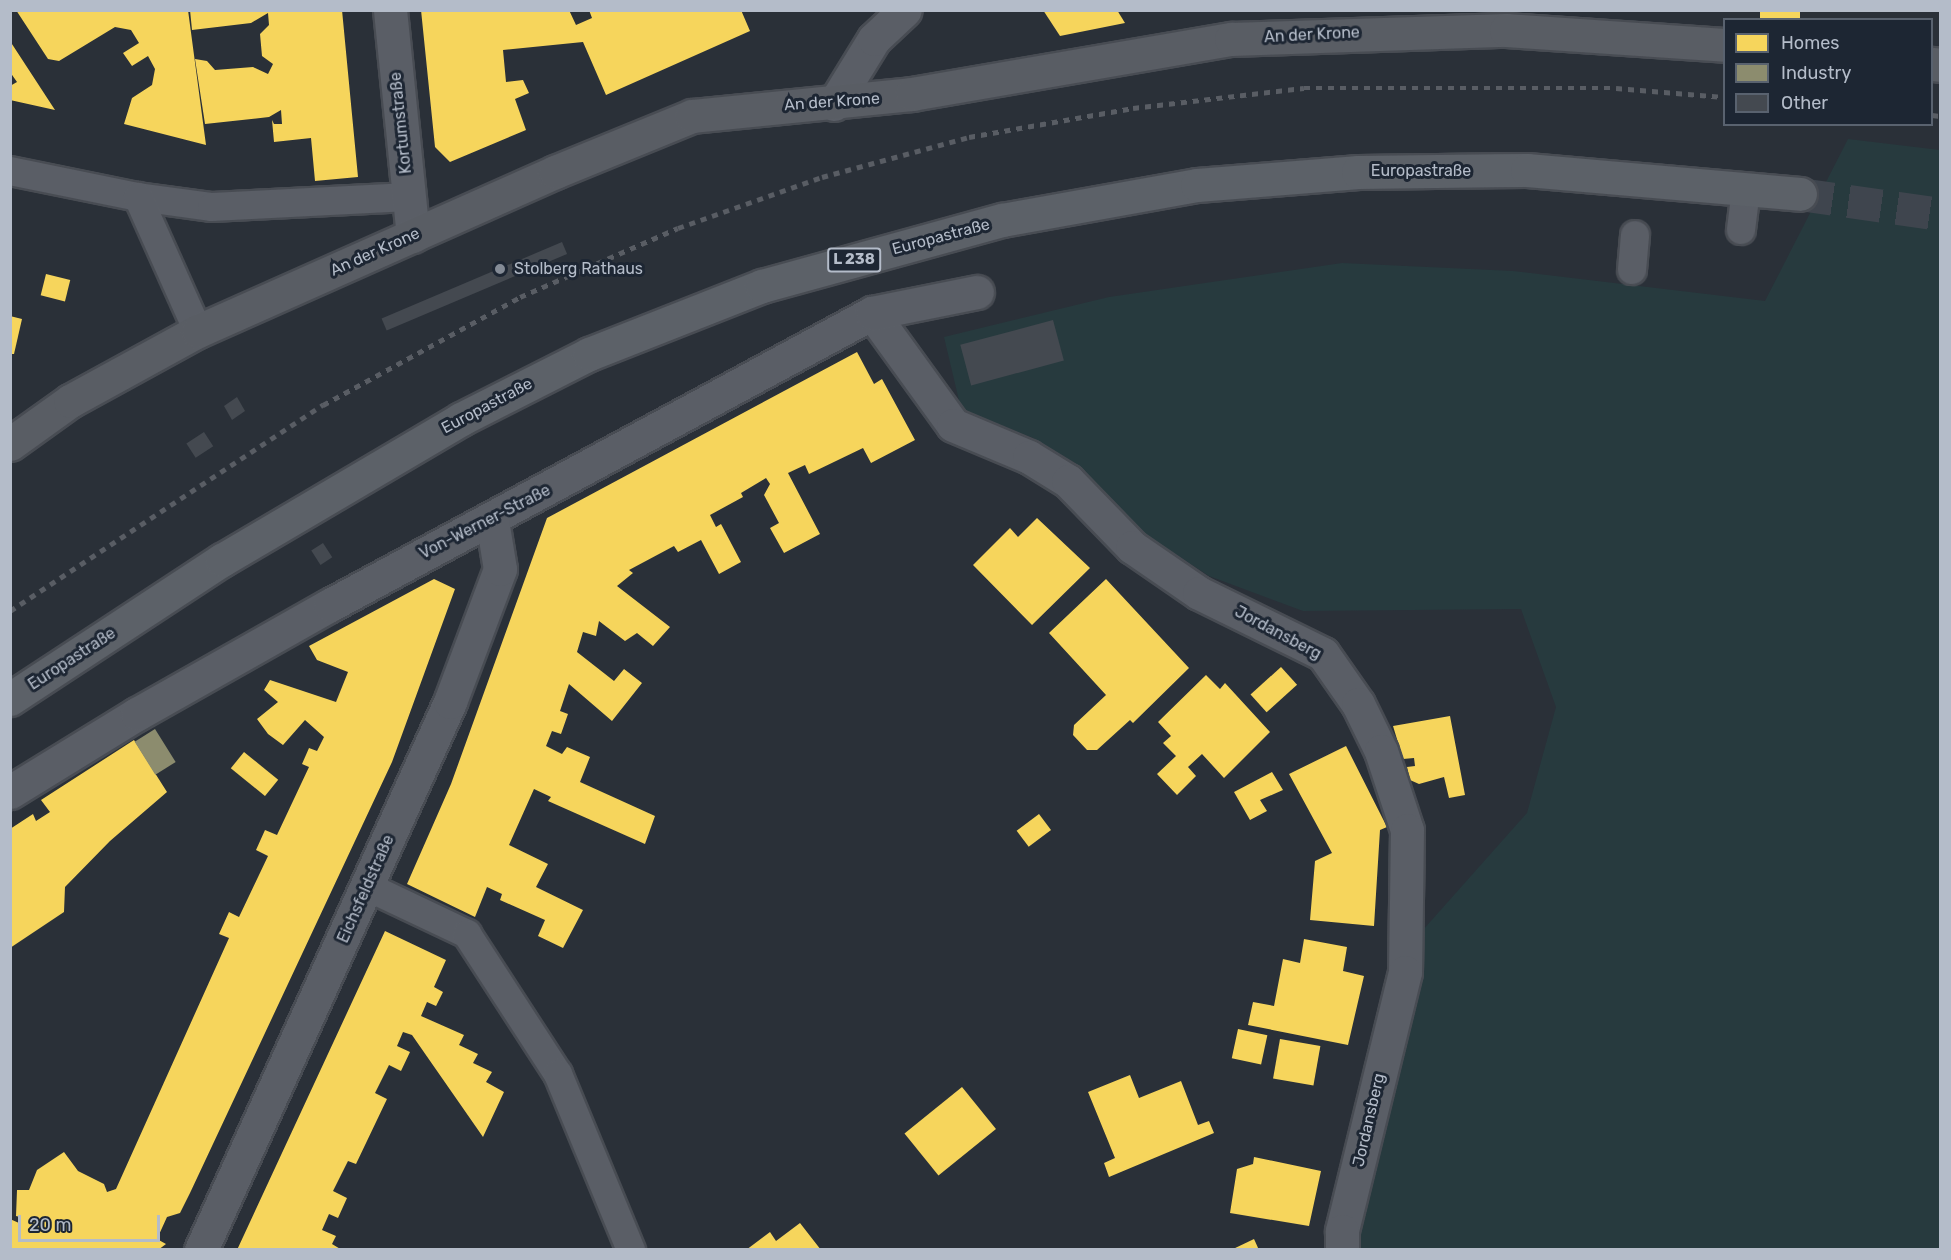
<!DOCTYPE html>
<html>
<head>
<meta charset="utf-8">
<style>
  body { margin:0 }
  #map { position:relative; width:1951px; height:1260px; overflow:hidden; background:#2a3038; font-family:Rubik,sans-serif }
  div>[style] { position:absolute }
  [style*='--x'] { left:calc(var(--x)*1px); top:calc(var(--y)*1px); width:calc(var(--w)*1px); rotate:calc(var(--a)*1deg) }
  .green>* { inset:0; background:#273a3e }
  .homes>* { inset:0; background:#f6d55c; transform-origin:0 0 }
  .industry>* { inset:0; background:#8c8c6e; transform-origin:0 0 }
  .building>* { inset:0; background:#444950; transform-origin:0 0 }
  .primary-tunnel>* { height:33px; margin-top:-16.5px; transform-origin:0; background:repeating-linear-gradient(90deg,#3f454e 0 33px,transparent 0 49px) }
  .roads { filter:drop-shadow(2px 0 #484c53) drop-shadow(-2px 0 #484c53) drop-shadow(0 2px #484c53) drop-shadow(0 -2px #484c53) }
  .lane>* { height:28px; margin:-14px; padding:0 14px; transform-origin:14px; border-radius:14px; background:#5a5e66 }
  .street>* { height:33px; margin:-16.5px; padding:0 16.5px; transform-origin:16.5px; border-radius:16.5px; background:#5a5e66 }
  .secondary>* { height:33px; margin:-16.5px; padding:0 16.5px; transform-origin:16.5px; border-radius:16.5px; background:#595d64 }
  .primary>* { height:33px; margin:-16.5px; padding:0 16.5px; transform-origin:16.5px; border-radius:16.5px; background:#5c6168 }
  .rail>* { height:4.5px; margin-top:-2.25px; transform-origin:0; background:repeating-linear-gradient(90deg,#595d64 0 6px,transparent 0 12px) }
  .dots>* { width:16px; height:16px; translate:-50% -50%; box-sizing:border-box; border:3px solid #1d2633; border-radius:50% }
  span { translate:-50% -50%; white-space:nowrap; text-align:center; line-height:1.15; -webkit-text-stroke:6px #1d2633; paint-order:stroke }
  .shield-label span { padding:2px 4px; background:#1d2633; border:2px solid; border-radius:4px; -webkit-text-stroke-width:0 }
  .shield-label { font-size:15px; color:#b4bcc9; font-weight:700 }
  .street-label { font-size:16px; color:#b4bcc9 }
  .poi-label { font-size:16px; color:#b4bcc9 }
  .left { translate:0 -50%; text-align:left }
  .frame { position:absolute; inset:0; border:12px solid #b4bcc9; pointer-events:none }
  .legend { position:absolute; left:1723px; top:18px; width:210px; height:108px; box-sizing:border-box; background:#1d2633; border:2px solid #59626f; margin:0; padding:8px 10px; list-style:none; font-size:18px; color:#b4bcc9 }
  .legend li { display:flex; align-items:center; gap:12px; height:30px }
  .legend b { width:30px; border:2px solid #59626f }
  .scale { position:absolute; left:18px; top:1215px; width:142px; height:27px; box-sizing:border-box; border:3px solid #b4bcc9; border-top:0; padding-left:8px; font-size:18px; line-height:21px; white-space:nowrap; color:#b4bcc9; -webkit-text-stroke:4px #1d2633; paint-order:stroke }
</style>
</head>
<body>
<div id="map">
  <div class="green">
    <div style="clip-path:polygon(1848px 139px,1940px 150px,1940px 1249px,1356px 1249px,1356px 1234px,1419px 971px,1422px 931px,1527px 813px,1556px 707px,1521px 609px,1303px 611px,1209px 576px,1146px 535px,1075px 463px,1033px 438px,961px 409px,944px 337px,1109px 297px,1342px 263px,1513px 271px,1765px 301px)"></div>
  </div>
  <div class="homes">
    <div style="clip-path:polygon(16px 10px,188px 10px,206px 145px,124px 124px,132px 98px,152px 85px,155px 69px,148px 56px,132px 66px,123px 53px,139px 43px,131px 30px,115px 27px,59px 61px,48px 59px)"></div>
    <div style="clip-path:polygon(190px 10px,342px 10px,358px 177px,315px 181px,311px 138px,274px 142px,272px 120px,274px 124px,282px 124px,281px 110px,269px 117px,205px 124px,195px 59px,207px 61px,215px 70px,253px 67px,268px 74px,273px 64px,262px 56px,260px 34px,269px 25px,268px 13px,251px 23px,192px 30px)"></div>
    <div style="clip-path:polygon(421px 10px,569px 10px,576px 25px,592px 18px,589px 10px,741px 10px,750px 31px,606px 95px,583px 42px,503px 50px,506px 82px,523px 80px,529px 93px,515px 99px,526px 130px,450px 162px,435px 147px)"></div>
    <div style="clip-path:polygon(1043px 10px,1117px 10px,1125px 23px,1060px 36px)"></div>
    <div style="left:1760px;top:10px;width:40px;height:10px"></div>
    <div style="clip-path:polygon(10px 41px,55px 110px,10px 100px,10px 86px,17px 82px,10px 72px)"></div>
    <div style="left:46px;top:274px;width:25px;height:22px;rotate:14deg"></div>
    <div style="clip-path:polygon(10px 316px,22px 319px,14px 354px,10px 354px)"></div>
    <div style="clip-path:polygon(857px 352px,874px 384px,882px 379px,915px 440px,871px 463px,863px 448px,809px 474px,805px 465px,788px 473px,820px 534px,784px 553px,770px 528px,779px 523px,764px 495px,770px 484px,766px 478px,741px 493px,743px 497px,710px 515px,716px 527px,721px 524px,741px 562px,719px 574px,701px 540px,678px 552px,674px 546px,629px 570px,633px 573px,617px 586px,670px 627px,653px 646px,637px 633px,625px 641px,599px 621px,596px 636px,583px 632px,577px 652px,614px 681px,624px 669px,642px 683px,612px 721px,569px 684px,560px 711px,568px 714px,561px 734px,552px 731px,546px 746px,562px 754px,567px 747px,590px 757px,580px 782px,655px 816px,645px 844px,548px 801px,551px 797px,534px 789px,509px 845px,548px 864px,536px 887px,583px 910px,563px 948px,538px 936px,545px 920px,500px 900px,502px 894px,487px 887px,475px 917px,407px 884px,451px 784px,547px 518px)"></div>
    <div style="clip-path:polygon(1037px 518px,1090px 568px,1032px 625px,973px 565px,1010px 528px,1018px 537px)"></div>
    <div style="clip-path:polygon(434px 579px,455px 589px,392px 762px,190px 1193px,180px 1213px,167px 1217px,157px 1239px,166px 1244px,158px 1250px,10px 1250px,10px 1219px,19px 1223px,20px 1217px,16px 1216px,17px 1190px,29px 1190px,37px 1170px,64px 1152px,78px 1171px,104px 1184px,107px 1192px,116px 1189px,229px 938px,219px 934px,229px 912px,239px 917px,268px 856px,256px 850px,265px 830px,277px 835px,309px 767px,302px 764px,309px 748px,317px 751px,324px 737px,305px 720px,283px 745px,268px 734px,257px 719px,278px 702px,264px 690px,270px 680px,336px 702px,348px 672px,317px 660px,309px 646px)"></div>
    <div style="clip-path:polygon(1106px 579px,1189px 668px,1133px 723px,1130px 720px,1097px 750px,1087px 750px,1073px 735px,1074px 725px,1106px 695px,1049px 633px)"></div>
    <div style="left:1281px;top:667px;width:24px;height:41px;rotate:48deg"></div>
    <div style="clip-path:polygon(1206px 675px,1220px 689px,1225px 683px,1270px 732px,1224px 778px,1202px 754px,1188px 767px,1196px 776px,1177px 795px,1157px 774px,1176px 756px,1163px 743px,1171px 736px,1158px 722px)"></div>
    <div style="clip-path:polygon(1450px 716px,1465px 795px,1449px 798px,1444px 777px,1419px 784px,1410px 780px,1407px 767px,1415px 766px,1414px 758px,1403px 759px,1393px 726px)"></div>
    <div style="clip-path:polygon(134px 740px,167px 792px,110px 841px,65px 887px,64px 912px,10px 948px,10px 829px,33px 814px,36px 821px,50px 812px,41px 800px)"></div>
    <div style="clip-path:polygon(1346px 746px,1387px 827px,1380px 830px,1374px 926px,1310px 920px,1315px 861px,1332px 853px,1289px 774px)"></div>
    <div style="left:244px;top:752px;width:44px;height:21px;rotate:39deg"></div>
    <div style="clip-path:polygon(1272px 772px,1283px 790px,1260px 800px,1267px 811px,1250px 820px,1234px 792px)"></div>
    <div style="left:1039px;top:814px;width:20px;height:28px;rotate:53deg"></div>
    <div style="clip-path:polygon(385px 931px,446px 960px,434px 987px,443px 992px,436px 1006px,427px 1002px,421px 1016px,464px 1035px,459px 1045px,478px 1054px,473px 1063px,492px 1072px,486px 1082px,504px 1092px,483px 1137px,412px 1035px,403px 1032px,397px 1046px,410px 1052px,401px 1071px,389px 1065px,375px 1093px,387px 1099px,356px 1164px,348px 1161px,333px 1191px,347px 1198px,338px 1218px,329px 1214px,322px 1230px,336px 1236px,332px 1244px,342px 1250px,237px 1250px)"></div>
    <div style="clip-path:polygon(1304px 939px,1347px 947px,1343px 971px,1364px 976px,1348px 1045px,1248px 1025px,1253px 1002px,1274px 1006px,1283px 959px,1300px 963px)"></div>
    <div style="left:1238px;top:1029px;width:30px;height:30px;rotate:12deg"></div>
    <div style="left:1280px;top:1039px;width:41px;height:40px;rotate:10deg"></div>
    <div style="clip-path:polygon(1130px 1075px,1139px 1098px,1181px 1081px,1198px 1125px,1209px 1121px,1214px 1133px,1109px 1177px,1104px 1163px,1115px 1158px,1088px 1092px)"></div>
    <div style="left:962px;top:1087px;width:54px;height:74px;rotate:51deg"></div>
    <div style="clip-path:polygon(1254px 1157px,1321px 1171px,1309px 1226px,1230px 1213px,1237px 1169px,1253px 1164px)"></div>
    <div style="clip-path:polygon(800px 1223px,821px 1250px,746px 1250px,770px 1232px,776px 1241px)"></div>
    <div style="clip-path:polygon(1254px 1239px,1259px 1250px,1231px 1250px)"></div>
  </div>
  <div class="industry">
    <div style="left:155px;top:729px;width:39px;height:24px;rotate:58deg"></div>
  </div>
  <div class="building">
    <div style="left:562px;top:242px;width:13px;height:196px;rotate:67deg"></div>
    <div style="left:1053px;top:320px;width:42px;height:96px;rotate:75deg"></div>
    <div style="clip-path:polygon(237px 397px,245px 411px,232px 420px,224px 406px)"></div>
    <div style="left:204px;top:432px;width:17px;height:21px;rotate:57deg"></div>
    <div style="left:323px;top:543px;width:17px;height:14px;rotate:57deg"></div>
  </div>
  <div class="primary-tunnel">
    <div style="--x:1800;--y:194;--w:141;--a:8.1"></div>
  </div>
  <div class="roads">
    <div class="lane">
      <div style="--x:10;--y:171;--w:131;--a:11.5"></div>
      <div style="--x:138;--y:197;--w:75;--a:7.7"></div>
      <div style="--x:212;--y:207;--w:197;--a:-2.9"></div>
      <div style="--x:138;--y:197;--w:147;--a:65.9"></div>
      <div style="--x:1741;--y:230;--w:41;--a:-83"></div>
      <div style="--x:1632;--y:270;--w:35;--a:-85"></div>
      <div style="--x:368;--y:887;--w:110;--a:25.4"></div>
      <div style="--x:467;--y:934;--w:167;--a:57"></div>
      <div style="--x:558;--y:1074;--w:191;--a:67.5"></div>
    </div>
    <div class="street">
      <div style="--x:390;--y:10;--w:227;--a:84.2"></div>
      <div style="--x:834;--y:104;--w:76;--a:-58.4"></div>
      <div style="--x:874;--y:39;--w:42;--a:-43.1"></div>
      <div style="--x:872;--y:313;--w:138;--a:54.1"></div>
      <div style="--x:953;--y:425;--w:82;--a:22.8"></div>
      <div style="--x:1029;--y:457;--w:46;--a:31.6"></div>
      <div style="--x:1068;--y:481;--w:92;--a:45.9"></div>
      <div style="--x:1132;--y:547;--w:81;--a:34.5"></div>
      <div style="--x:1199;--y:593;--w:138;--a:26.2"></div>
      <div style="--x:1323;--y:654;--w:61;--a:55"></div>
      <div style="--x:1358;--y:704;--w:52;--a:63.9"></div>
      <div style="--x:1381;--y:751;--w:83;--a:71.8"></div>
      <div style="--x:1407;--y:830;--w:142;--a:90.8"></div>
      <div style="--x:1405;--y:972;--w:267;--a:103.7"></div>
      <div style="--x:1342;--y:1231;--w:19;--a:90"></div>
      <div style="--x:10;--y:792;--w:149;--a:-31.6"></div>
      <div style="--x:137;--y:714;--w:222;--a:-29.5"></div>
      <div style="--x:330;--y:605;--w:616;--a:-28.31"></div>
      <div style="--x:872;--y:313;--w:107;--a:-11.3"></div>
      <div style="--x:201;--y:1250;--w:602;--a:-65.56"></div>
      <div style="--x:450;--y:702;--w:142;--a:-69.4"></div>
      <div style="--x:500;--y:569;--w:50;--a:-99.3"></div>
    </div>
    <div class="secondary">
      <div style="--x:1932;--y:64;--w:8;--a:7"></div>
      <div style="--x:10;--y:444;--w:74;--a:-35.6"></div>
      <div style="--x:70;--y:401;--w:146;--a:-28.7"></div>
      <div style="--x:198;--y:331;--w:391;--a:-24"></div>
      <div style="--x:555;--y:172;--w:148;--a:-22.2"></div>
      <div style="--x:692;--y:116;--w:221;--a:-5.7"></div>
      <div style="--x:912;--y:94;--w:324;--a:-9.8"></div>
      <div style="--x:1231;--y:39;--w:275;--a:-1.9"></div>
      <div style="--x:1506;--y:30;--w:219;--a:3.9"></div>
    </div>
    <div class="primary">
      <div style="--x:10;--y:699;--w:254;--a:-33.3"></div>
      <div style="--x:222;--y:560;--w:277;--a:-30.5"></div>
      <div style="--x:461;--y:419;--w:144;--a:-26.9"></div>
      <div style="--x:589;--y:354;--w:186;--a:-21.5"></div>
      <div style="--x:762;--y:286;--w:249;--a:-15.4"></div>
      <div style="--x:1002;--y:220;--w:198;--a:-10.2"></div>
      <div style="--x:1197;--y:185;--w:162;--a:-4.6"></div>
      <div style="--x:1358;--y:172;--w:169;--a:-0.7"></div>
      <div style="--x:1527;--y:170;--w:274;--a:5"></div>
    </div>
  </div>
  <div class="rail">
    <div style="--x:1932;--y:115;--w:8;--a:7"></div>
    <div style="--x:10;--y:611;--w:375;--a:-33.4"></div>
    <div style="--x:323;--y:405;--w:225;--a:-28.7"></div>
    <div style="--x:520;--y:297;--w:172;--a:-23.6"></div>
    <div style="--x:678;--y:228;--w:153;--a:-19.5"></div>
    <div style="--x:822;--y:177;--w:152;--a:-15.2"></div>
    <div style="--x:969;--y:137;--w:167;--a:-10"></div>
    <div style="--x:1133;--y:108;--w:172;--a:-6.7"></div>
    <div style="--x:1304;--y:88;--w:312;--a:0"></div>
    <div style="--x:1616;--y:88;--w:108;--a:4.8"></div>
  </div>
  <div class="dots">
    <div style="left:500px;top:269px;background:#848b96"></div>
  </div>
  <div class="shield-label">
    <span style="left:854px;top:260px">L 238</span>
  </div>
  <div class="street-label">
    <span style="left:1312px;top:35px;rotate:-3deg">An der Krone</span>
    <span style="left:832px;top:102px;rotate:-4deg">An der Krone</span>
    <span style="left:401px;top:123px;rotate:-96deg">Kortumstraße</span>
    <span style="left:1421px;top:171px">Europastraße</span>
    <span style="left:941px;top:237px;rotate:-15deg">Europastraße</span>
    <span style="left:375px;top:252px;rotate:-24deg">An der Krone</span>
    <span style="left:487px;top:406px;rotate:-28deg">Europastraße</span>
    <span style="left:485px;top:522px;rotate:-27deg">Von-Werner-Straße</span>
    <span style="left:1278px;top:633px;rotate:28deg">Jordansberg</span>
    <span style="left:72px;top:659px;rotate:-33deg">Europastraße</span>
    <span style="left:366px;top:889px;rotate:-66deg">Eichsfeldstraße</span>
    <span style="left:1369px;top:1120px;rotate:-77deg">Jordansberg</span>
  </div>
  <div class="poi-label">
    <span class="left" style="left:514px;top:269px">Stolberg Rathaus</span>
  </div>
  <div class="frame"></div>
  <ul class="legend">
  <li><b style="height:16px;background:#f6d55c"></b>Homes</li>
  <li><b style="height:16px;background:#8c8c6e"></b>Industry</li>
  <li><b style="height:16px;background:#444950"></b>Other</li>
  </ul>
  <div class="scale">20 m</div>
</div>
</body>
</html>
